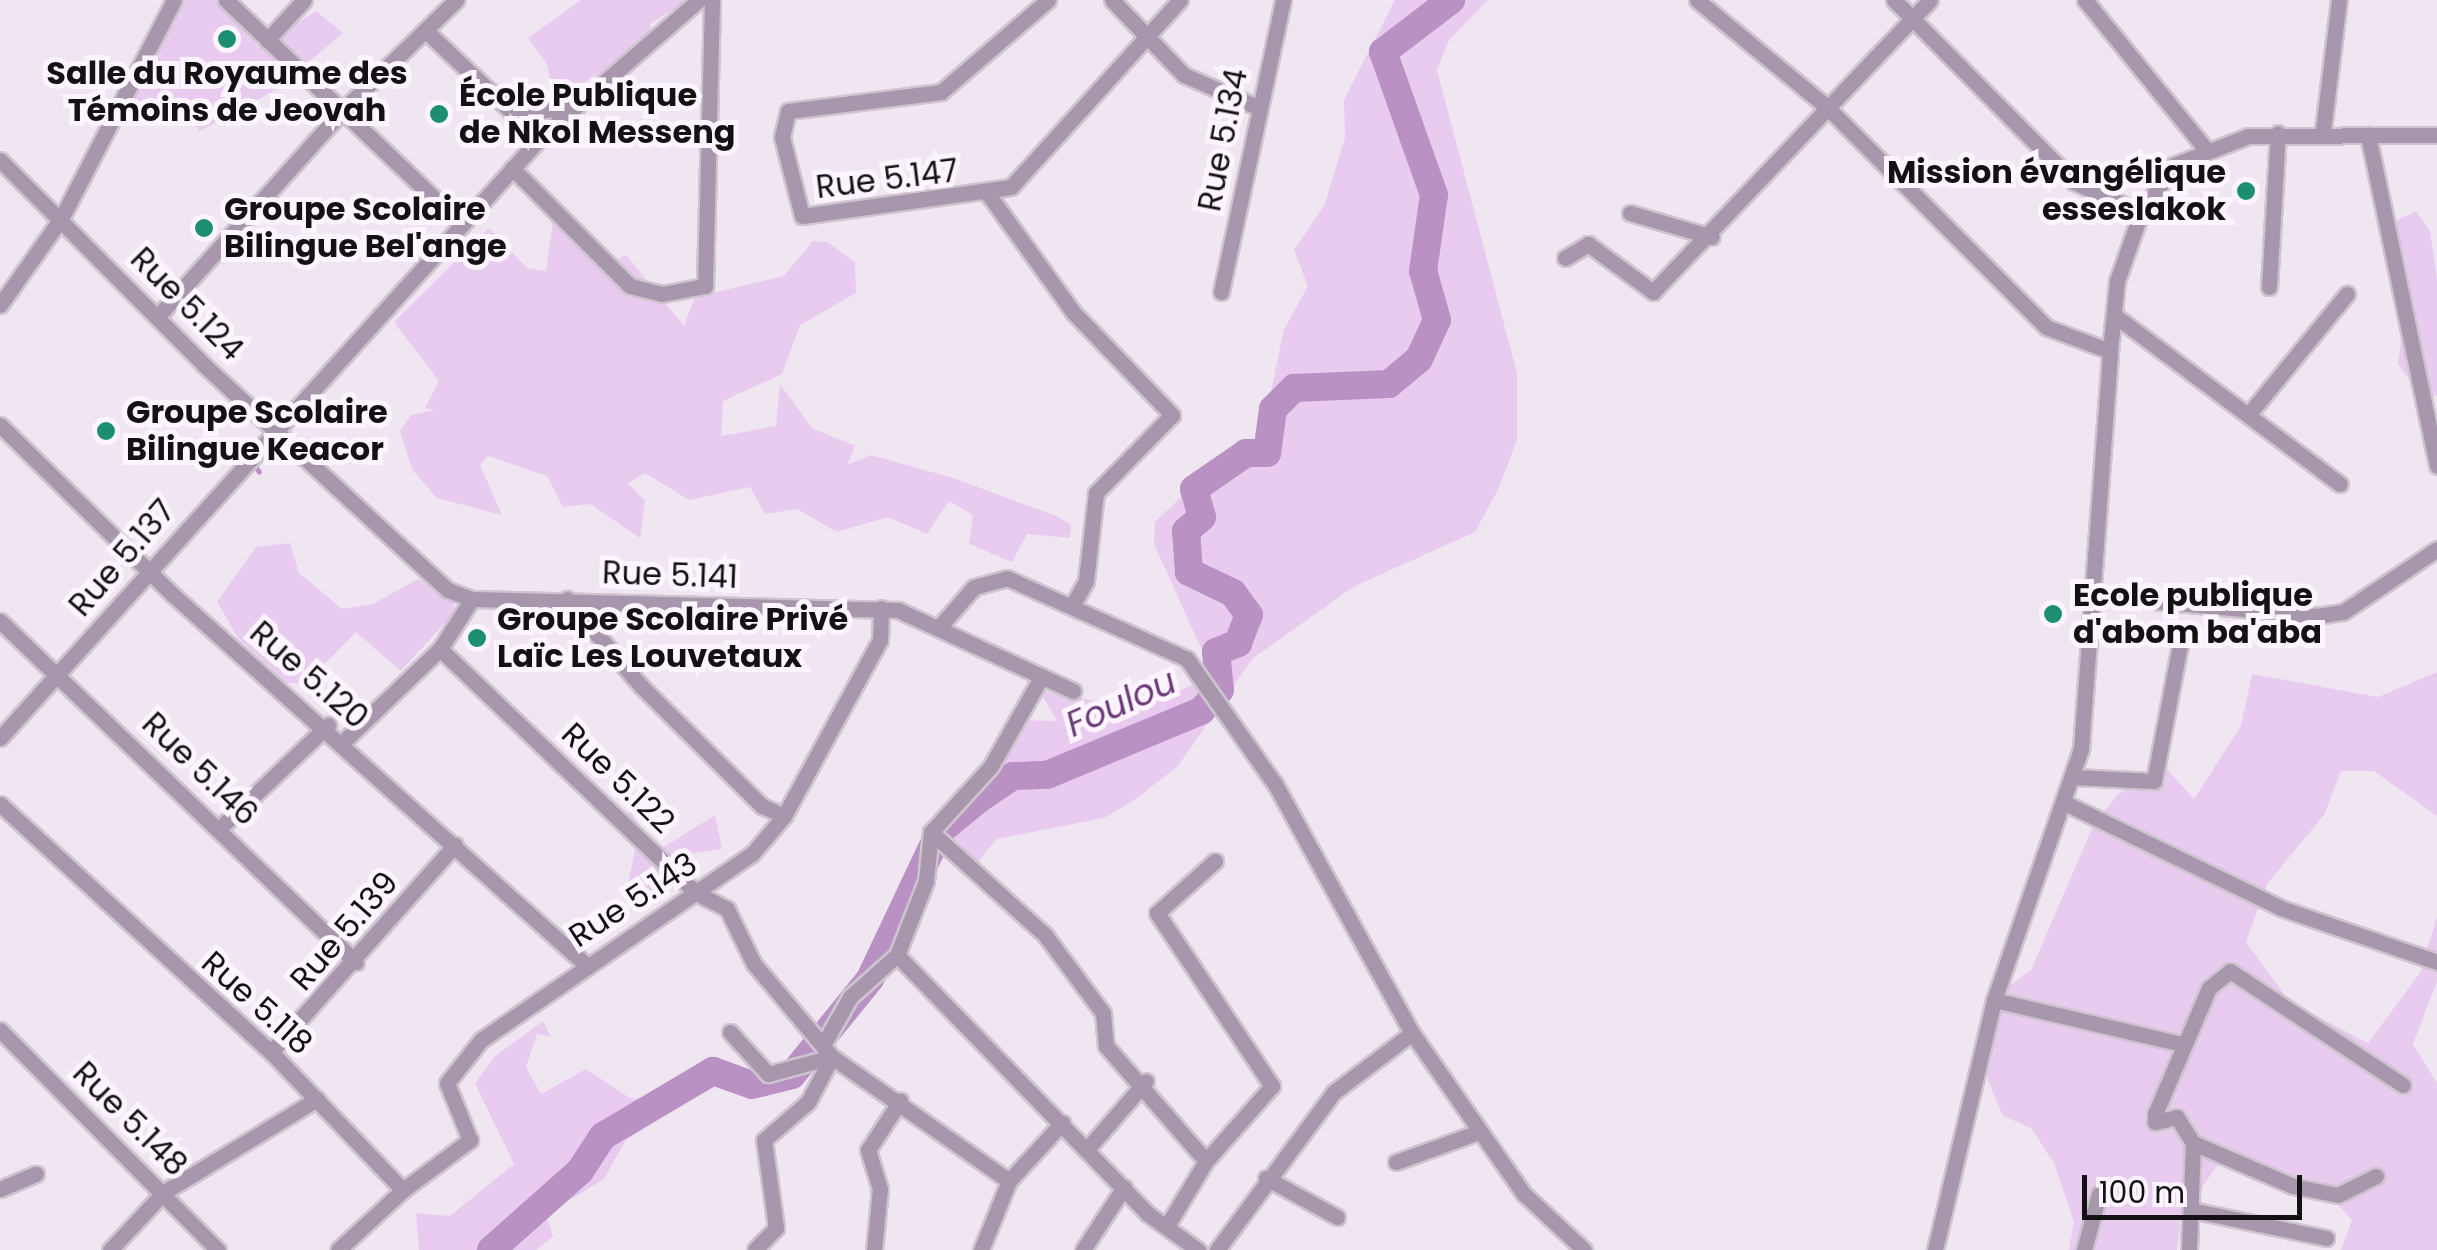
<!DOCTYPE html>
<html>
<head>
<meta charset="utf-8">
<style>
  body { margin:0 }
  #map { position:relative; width:2437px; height:1250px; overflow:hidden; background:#f0e6f2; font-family:Poppins,sans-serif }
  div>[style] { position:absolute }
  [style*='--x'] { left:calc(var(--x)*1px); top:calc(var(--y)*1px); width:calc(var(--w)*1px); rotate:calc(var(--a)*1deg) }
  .green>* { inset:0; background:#e9cbf0 }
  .stream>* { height:5px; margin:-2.5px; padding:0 2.5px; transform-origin:2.5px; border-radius:2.5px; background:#b991c3 }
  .river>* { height:28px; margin:-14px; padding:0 14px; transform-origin:14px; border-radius:14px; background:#b991c3 }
  .roads { filter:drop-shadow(2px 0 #cdc4cf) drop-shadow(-2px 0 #cdc4cf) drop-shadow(0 2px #cdc4cf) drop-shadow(0 -2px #cdc4cf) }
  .minor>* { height:15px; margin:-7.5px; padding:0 7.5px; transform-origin:7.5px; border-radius:7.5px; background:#a896ac }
  .dots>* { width:28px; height:28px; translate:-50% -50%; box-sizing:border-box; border:5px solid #fcf4fe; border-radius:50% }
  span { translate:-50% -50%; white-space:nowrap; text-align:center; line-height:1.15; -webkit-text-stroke:10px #fcf4fe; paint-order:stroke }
  .poi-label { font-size:32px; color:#141115; font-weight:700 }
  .left { translate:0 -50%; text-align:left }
  .right { translate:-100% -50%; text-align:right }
  .street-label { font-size:32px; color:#141115 }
  .water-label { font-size:35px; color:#6c3a78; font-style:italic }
  .scale { position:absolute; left:2082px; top:1175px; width:220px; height:45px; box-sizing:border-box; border:5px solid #141115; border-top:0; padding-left:12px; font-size:30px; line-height:35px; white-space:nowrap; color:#141115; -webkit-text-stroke:8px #fcf4fe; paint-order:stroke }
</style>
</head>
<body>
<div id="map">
  <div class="green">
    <div style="clip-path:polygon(165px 0,225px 0,259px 48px,316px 11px,343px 33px,277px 89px,200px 131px,175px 99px,143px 109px,133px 102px)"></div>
    <div style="clip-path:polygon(581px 0,690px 0,651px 23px,645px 58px,621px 60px,554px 101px,547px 64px,528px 38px)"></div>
    <div style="clip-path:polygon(1395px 0,1488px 0,1449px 40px,1437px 70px,1517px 373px,1517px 440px,1498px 490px,1475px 532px,1353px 587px,1252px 659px,1178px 766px,1136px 799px,1104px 818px,997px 839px,975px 865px,931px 832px,980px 781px,1014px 720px,1057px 721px,1039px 690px,1134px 708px,1214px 677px,1154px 544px,1155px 522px,1225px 455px,1262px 436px,1284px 329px,1308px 286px,1294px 250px,1325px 204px,1345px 137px,1344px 100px)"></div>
    <div style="clip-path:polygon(2416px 211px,2430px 231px,2437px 279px,2437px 395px,2422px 398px,2398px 364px,2404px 315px,2387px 225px)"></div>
    <div style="clip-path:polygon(553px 219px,615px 261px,626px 255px,684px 326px,695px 297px,784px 276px,813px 241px,827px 242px,855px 262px,856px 293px,800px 325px,782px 374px,723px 401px,721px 436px,776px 426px,780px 384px,812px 428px,855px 446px,847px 465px,871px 455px,953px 478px,1059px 517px,1071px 525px,1070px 538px,1027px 534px,1012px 562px,969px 544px,973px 515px,949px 501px,927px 534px,888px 517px,837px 532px,797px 509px,765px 514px,750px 487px,689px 500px,645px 473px,628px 483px,645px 501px,640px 538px,590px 504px,563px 507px,547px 476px,488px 456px,480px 465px,502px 515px,437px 498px,412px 469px,400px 431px,411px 415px,435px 410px,425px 408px,439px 381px,394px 322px,489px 228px,527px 268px,546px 271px)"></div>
    <div style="clip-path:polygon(290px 543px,299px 573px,342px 609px,373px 604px,418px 579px,454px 599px,455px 612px,401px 671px,356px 632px,306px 683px,287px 683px,238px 638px,217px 602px,256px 547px)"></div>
    <div style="clip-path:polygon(2437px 672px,2437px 816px,2374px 771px,2341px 771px,2324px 815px,2267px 884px,2246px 942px,2290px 1002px,2368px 1043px,2420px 973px,2437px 916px,2437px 981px,2413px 1044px,2437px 1083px,2437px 1250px,2341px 1250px,2352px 1220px,2316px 1181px,2219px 1163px,2181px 1217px,2177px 1250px,2069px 1250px,2074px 1222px,2054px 1163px,2031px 1128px,2003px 1116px,1979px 1059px,1993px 997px,2031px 970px,2094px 824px,2118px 794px,2167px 769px,2194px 799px,2241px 726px,2252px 674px,2378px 697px)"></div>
    <div style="clip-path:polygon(630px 811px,656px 852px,715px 815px,722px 849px,682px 855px,660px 903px,626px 894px,635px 850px,622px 820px)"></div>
    <div style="clip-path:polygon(543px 1021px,551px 1037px,537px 1034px,526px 1067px,541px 1094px,586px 1069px,630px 1098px,663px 1101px,667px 1114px,626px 1140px,604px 1179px,546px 1215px,553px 1237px,536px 1250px,419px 1250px,416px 1213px,450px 1216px,514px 1164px,475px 1084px,494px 1057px)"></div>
  </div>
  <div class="stream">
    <div style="--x:251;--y:460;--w:14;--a:56"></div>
  </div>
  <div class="river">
    <div style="--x:491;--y:1250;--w:119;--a:-41.6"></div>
    <div style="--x:580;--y:1171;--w:42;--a:-56.7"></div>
    <div style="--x:603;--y:1136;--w:128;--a:-30.6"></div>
    <div style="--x:713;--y:1071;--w:41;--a:19.7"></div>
    <div style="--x:752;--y:1085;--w:41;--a:-14"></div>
    <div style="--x:792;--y:1075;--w:124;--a:-50.9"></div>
    <div style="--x:870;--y:979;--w:164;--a:-64.7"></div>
    <div style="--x:940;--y:831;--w:50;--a:-39.4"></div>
    <div style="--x:979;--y:799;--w:41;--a:-34.1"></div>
    <div style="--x:1013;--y:776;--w:34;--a:-2"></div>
    <div style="--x:1047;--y:775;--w:167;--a:-22.6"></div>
    <div style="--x:1201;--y:711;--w:28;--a:-48"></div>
    <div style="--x:1220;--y:690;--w:38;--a:-96"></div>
    <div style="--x:1216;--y:652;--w:24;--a:-22"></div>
    <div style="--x:1238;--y:643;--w:30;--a:-69"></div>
    <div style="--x:1249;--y:615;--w:27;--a:-126"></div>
    <div style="--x:1233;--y:593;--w:49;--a:-154.5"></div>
    <div style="--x:1189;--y:572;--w:41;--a:-94.2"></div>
    <div style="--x:1186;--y:531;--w:21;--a:-41"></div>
    <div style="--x:1202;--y:517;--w:29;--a:-106"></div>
    <div style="--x:1194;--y:489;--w:63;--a:-34.7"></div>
    <div style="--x:1246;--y:453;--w:21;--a:0"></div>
    <div style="--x:1267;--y:453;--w:44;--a:-82.2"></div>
    <div style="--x:1273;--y:409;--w:30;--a:-45"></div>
    <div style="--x:1294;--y:388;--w:95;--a:-2.4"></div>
    <div style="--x:1389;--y:384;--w:39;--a:-40"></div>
    <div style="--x:1419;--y:359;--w:43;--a:-65.2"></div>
    <div style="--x:1437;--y:320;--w:51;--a:-105.9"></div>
    <div style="--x:1423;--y:271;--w:77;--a:-81.8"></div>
    <div style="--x:1434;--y:195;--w:152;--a:-109.6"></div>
    <div style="--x:1383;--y:52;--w:86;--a:-37.4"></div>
  </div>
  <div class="roads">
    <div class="minor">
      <div style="--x:226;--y:0;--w:323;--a:43.6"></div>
      <div style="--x:1048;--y:0;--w:141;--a:139.3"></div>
      <div style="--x:941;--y:92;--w:154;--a:172.9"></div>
      <div style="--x:788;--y:111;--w:27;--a:103"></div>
      <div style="--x:782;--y:137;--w:81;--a:75.8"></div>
      <div style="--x:802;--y:216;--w:211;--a:-7.9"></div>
      <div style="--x:1011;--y:187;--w:252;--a:-47.9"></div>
      <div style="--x:1112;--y:0;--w:104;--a:46.2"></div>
      <div style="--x:1184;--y:75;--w:80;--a:23.7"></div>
      <div style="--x:1697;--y:0;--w:168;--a:39.5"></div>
      <div style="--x:1827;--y:107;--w:310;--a:45.1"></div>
      <div style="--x:2046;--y:327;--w:68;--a:20.6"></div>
      <div style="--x:1894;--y:0;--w:256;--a:45.3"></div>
      <div style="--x:2074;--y:182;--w:74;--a:24.8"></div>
      <div style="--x:2085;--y:0;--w:191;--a:51"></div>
      <div style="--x:427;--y:32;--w:118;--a:43.3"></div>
      <div style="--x:513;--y:113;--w:55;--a:-5.2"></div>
      <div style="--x:267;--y:40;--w:54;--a:-47.2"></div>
      <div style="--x:2323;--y:130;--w:131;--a:-83"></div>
      <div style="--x:2368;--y:135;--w:338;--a:78.2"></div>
      <div style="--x:0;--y:160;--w:289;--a:45.1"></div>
      <div style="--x:204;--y:365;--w:332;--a:42.7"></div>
      <div style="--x:448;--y:590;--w:26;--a:21"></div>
      <div style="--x:512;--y:168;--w:167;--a:45"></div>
      <div style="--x:630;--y:286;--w:33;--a:14"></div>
      <div style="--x:662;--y:294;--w:44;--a:-10.5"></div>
      <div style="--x:705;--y:286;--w:286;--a:-88.6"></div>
      <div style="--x:988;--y:194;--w:145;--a:54.2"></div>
      <div style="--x:1073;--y:312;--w:143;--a:46.1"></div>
      <div style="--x:1172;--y:415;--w:109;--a:134.3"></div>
      <div style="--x:1096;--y:493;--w:89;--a:96.5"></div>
      <div style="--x:1086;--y:581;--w:26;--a:119"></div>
      <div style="--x:1630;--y:213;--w:85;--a:16.3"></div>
      <div style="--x:1565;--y:258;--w:27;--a:-31"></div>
      <div style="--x:1588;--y:244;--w:81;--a:36.4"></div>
      <div style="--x:1653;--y:292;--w:402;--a:-46.5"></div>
      <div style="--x:2269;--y:287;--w:154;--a:-86.7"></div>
      <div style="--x:1221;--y:292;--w:299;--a:-78"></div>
      <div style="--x:0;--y:305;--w:108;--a:-54.8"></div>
      <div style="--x:62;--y:217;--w:244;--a:-62.7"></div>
      <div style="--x:159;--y:315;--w:273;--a:-48.1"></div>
      <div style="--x:341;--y:112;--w:161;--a:-44.2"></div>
      <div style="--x:2114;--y:315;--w:282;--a:36.8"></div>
      <div style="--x:2249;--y:414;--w:155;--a:-50.8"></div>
      <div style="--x:0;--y:425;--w:241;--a:44.5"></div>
      <div style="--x:172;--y:594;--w:554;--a:41.86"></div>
      <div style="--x:2088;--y:595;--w:230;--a:5.2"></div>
      <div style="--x:2317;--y:616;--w:26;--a:-9"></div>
      <div style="--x:2343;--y:612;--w:113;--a:-33.8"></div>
      <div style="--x:567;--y:599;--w:114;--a:49.6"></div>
      <div style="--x:641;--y:686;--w:170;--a:44.8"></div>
      <div style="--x:762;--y:806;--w:24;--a:24"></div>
      <div style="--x:0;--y:621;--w:493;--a:43.8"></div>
      <div style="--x:941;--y:625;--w:50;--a:-49"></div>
      <div style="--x:974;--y:587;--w:34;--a:-15"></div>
      <div style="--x:1007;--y:578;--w:197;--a:24.2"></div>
      <div style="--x:1187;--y:659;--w:153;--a:54.9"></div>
      <div style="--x:1275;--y:784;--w:284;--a:61.2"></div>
      <div style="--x:1412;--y:1033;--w:196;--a:55.2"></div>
      <div style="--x:1524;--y:1194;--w:82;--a:43"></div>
      <div style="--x:440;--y:649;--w:354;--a:43.6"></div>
      <div style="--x:696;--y:893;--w:35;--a:27"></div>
      <div style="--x:727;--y:909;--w:61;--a:63.9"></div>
      <div style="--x:754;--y:964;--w:121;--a:50"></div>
      <div style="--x:832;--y:1057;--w:216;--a:35"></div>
      <div style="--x:0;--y:738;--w:807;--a:-48.01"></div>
      <div style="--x:540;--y:138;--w:211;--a:-41"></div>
      <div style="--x:345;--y:740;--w:132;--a:-43.8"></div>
      <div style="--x:440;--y:649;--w:59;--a:-57.4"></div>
      <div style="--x:472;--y:599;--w:426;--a:1.5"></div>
      <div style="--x:898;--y:610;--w:193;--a:24.8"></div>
      <div style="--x:2074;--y:777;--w:80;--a:2.9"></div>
      <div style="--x:2154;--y:781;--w:138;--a:-79.2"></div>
      <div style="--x:0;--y:804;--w:367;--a:42.5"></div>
      <div style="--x:271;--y:1052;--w:191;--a:46.3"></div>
      <div style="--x:403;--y:1190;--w:88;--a:137.3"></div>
      <div style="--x:2067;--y:804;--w:238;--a:25.9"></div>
      <div style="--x:2281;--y:908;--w:165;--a:19.1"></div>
      <div style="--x:221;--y:827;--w:148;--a:-43.6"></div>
      <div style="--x:931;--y:832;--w:154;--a:42.1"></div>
      <div style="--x:1045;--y:935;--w:97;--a:53.4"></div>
      <div style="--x:1103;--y:1013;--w:33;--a:85"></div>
      <div style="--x:1106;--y:1046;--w:152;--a:49"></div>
      <div style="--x:1206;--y:1161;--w:76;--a:121"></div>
      <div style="--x:897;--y:955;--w:361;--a:45.9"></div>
      <div style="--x:1148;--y:1214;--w:62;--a:35.8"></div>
      <div style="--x:1994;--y:1000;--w:193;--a:13.2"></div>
      <div style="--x:0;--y:1030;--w:310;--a:45.3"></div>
      <div style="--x:730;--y:1032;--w:57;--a:47.9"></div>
      <div style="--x:768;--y:1074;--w:66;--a:-14.9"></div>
      <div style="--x:832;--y:1057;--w:51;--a:118.1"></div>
      <div style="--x:808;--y:1102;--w:58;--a:139.2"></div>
      <div style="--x:764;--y:1140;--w:89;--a:82.2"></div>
      <div style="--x:776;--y:1228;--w:30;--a:134"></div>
      <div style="--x:823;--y:1045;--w:55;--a:-60.6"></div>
      <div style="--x:850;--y:997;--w:63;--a:-41.8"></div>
      <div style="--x:897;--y:955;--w:79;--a:-68.6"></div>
      <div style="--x:926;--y:881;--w:49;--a:-84.2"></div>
      <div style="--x:931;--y:832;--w:89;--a:-47.7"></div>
      <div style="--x:991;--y:766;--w:103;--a:-60.5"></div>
      <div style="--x:271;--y:1052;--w:277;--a:-48.4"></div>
      <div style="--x:1089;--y:1147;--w:87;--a:-49.2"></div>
      <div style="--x:1206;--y:1161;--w:100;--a:-48.7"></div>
      <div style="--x:1272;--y:1086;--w:208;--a:-123.6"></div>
      <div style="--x:1157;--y:913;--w:78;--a:-41.9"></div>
      <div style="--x:1396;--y:1162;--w:90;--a:-20"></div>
      <div style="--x:2376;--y:1176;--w:42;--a:153.4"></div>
      <div style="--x:2338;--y:1195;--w:46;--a:-168.7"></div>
      <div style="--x:2293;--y:1186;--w:109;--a:-156.7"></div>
      <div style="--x:2193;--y:1143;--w:31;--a:-122"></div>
      <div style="--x:2177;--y:1117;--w:23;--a:167"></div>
      <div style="--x:2155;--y:1122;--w:8;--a:-90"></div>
      <div style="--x:2155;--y:1114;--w:137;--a:-66.8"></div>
      <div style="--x:2209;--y:988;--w:27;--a:-39"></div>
      <div style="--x:2230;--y:971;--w:207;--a:33.4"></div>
      <div style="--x:1266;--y:1178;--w:81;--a:28.8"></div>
      <div style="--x:0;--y:1189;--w:39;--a:-23"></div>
      <div style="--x:403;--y:1190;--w:84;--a:-36.7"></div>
      <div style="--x:470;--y:1140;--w:61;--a:-112"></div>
      <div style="--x:447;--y:1083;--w:55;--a:-51.7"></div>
      <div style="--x:481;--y:1040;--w:329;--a:-34.5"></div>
      <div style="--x:752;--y:854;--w:50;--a:-49.9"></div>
      <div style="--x:784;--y:816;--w:200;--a:-61.4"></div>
      <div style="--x:880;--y:640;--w:32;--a:-88"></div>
      <div style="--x:2191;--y:1210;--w:138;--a:11.7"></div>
      <div style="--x:110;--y:1250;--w:79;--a:-47"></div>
      <div style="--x:164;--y:1192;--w:179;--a:-31.3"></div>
      <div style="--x:874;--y:1250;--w:61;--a:-84.4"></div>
      <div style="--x:880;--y:1189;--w:41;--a:-107.1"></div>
      <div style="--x:868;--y:1150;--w:59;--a:-56.9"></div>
      <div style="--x:981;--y:1250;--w:74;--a:-67.9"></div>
      <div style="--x:1009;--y:1181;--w:79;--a:-47.6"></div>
      <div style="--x:1083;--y:1250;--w:75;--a:-56.9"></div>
      <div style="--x:1217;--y:1250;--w:197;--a:-53.5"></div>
      <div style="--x:1334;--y:1092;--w:98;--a:-37.1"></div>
      <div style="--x:1935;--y:1250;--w:257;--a:-76.7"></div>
      <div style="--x:1994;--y:1000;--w:266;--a:-70.9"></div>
      <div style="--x:2081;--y:749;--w:399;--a:-85.8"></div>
      <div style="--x:2110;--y:351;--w:70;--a:-84.3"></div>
      <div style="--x:2117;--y:281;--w:72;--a:-70.6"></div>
      <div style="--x:2141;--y:213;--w:58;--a:-55.5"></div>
      <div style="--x:2174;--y:165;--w:79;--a:-21.4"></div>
      <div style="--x:2248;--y:136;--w:189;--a:-0.3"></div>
      <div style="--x:2084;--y:1250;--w:58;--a:-75"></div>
      <div style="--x:2189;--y:1250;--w:107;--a:-87.9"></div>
    </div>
  </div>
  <div class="dots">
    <div style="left:227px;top:39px;background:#1d8f71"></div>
    <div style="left:439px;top:114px;background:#1d8f71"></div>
    <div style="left:2246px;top:191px;background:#1d8f71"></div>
    <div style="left:204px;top:228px;background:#1d8f71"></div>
    <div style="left:106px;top:431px;background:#1d8f71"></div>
    <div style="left:2053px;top:614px;background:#1d8f71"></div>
    <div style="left:477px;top:638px;background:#1d8f71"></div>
  </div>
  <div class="poi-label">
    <span style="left:227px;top:92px">Salle du Royaume des<br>Témoins de Jeovah</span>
    <span class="left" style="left:459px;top:114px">École Publique<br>de Nkol Messeng</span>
    <span class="right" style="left:2226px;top:191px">Mission évangélique<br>esseslakok</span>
    <span class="left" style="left:224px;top:228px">Groupe Scolaire<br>Bilingue Bel'ange</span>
    <span class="left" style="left:126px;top:431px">Groupe Scolaire<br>Bilingue Keacor</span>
    <span class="left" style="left:2073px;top:614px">Ecole publique<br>d'abom ba'aba</span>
    <span class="left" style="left:497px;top:638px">Groupe Scolaire Privé<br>Laïc Les Louvetaux</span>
  </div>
  <div class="street-label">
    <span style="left:1223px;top:140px;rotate:-79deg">Rue 5.134</span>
    <span style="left:887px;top:179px;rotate:-7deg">Rue 5.147</span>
    <span style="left:187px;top:304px;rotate:45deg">Rue 5.124</span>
    <span style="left:122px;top:558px;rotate:-49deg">Rue 5.137</span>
    <span style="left:670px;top:575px;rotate:2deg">Rue 5.141</span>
    <span style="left:309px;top:675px;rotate:41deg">Rue 5.120</span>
    <span style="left:200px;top:769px;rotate:44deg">Rue 5.146</span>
    <span style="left:618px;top:778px;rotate:44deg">Rue 5.122</span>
    <span style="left:633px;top:900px;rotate:-33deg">Rue 5.143</span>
    <span style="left:344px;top:931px;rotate:-49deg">Rue 5.139</span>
    <span style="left:257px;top:1003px;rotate:42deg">Rue 5.118</span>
    <span style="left:130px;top:1119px;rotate:45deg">Rue 5.148</span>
  </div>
  <div class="water-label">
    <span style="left:1121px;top:703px;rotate:-24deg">Foulou</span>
  </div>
  <div class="scale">100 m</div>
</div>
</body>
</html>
